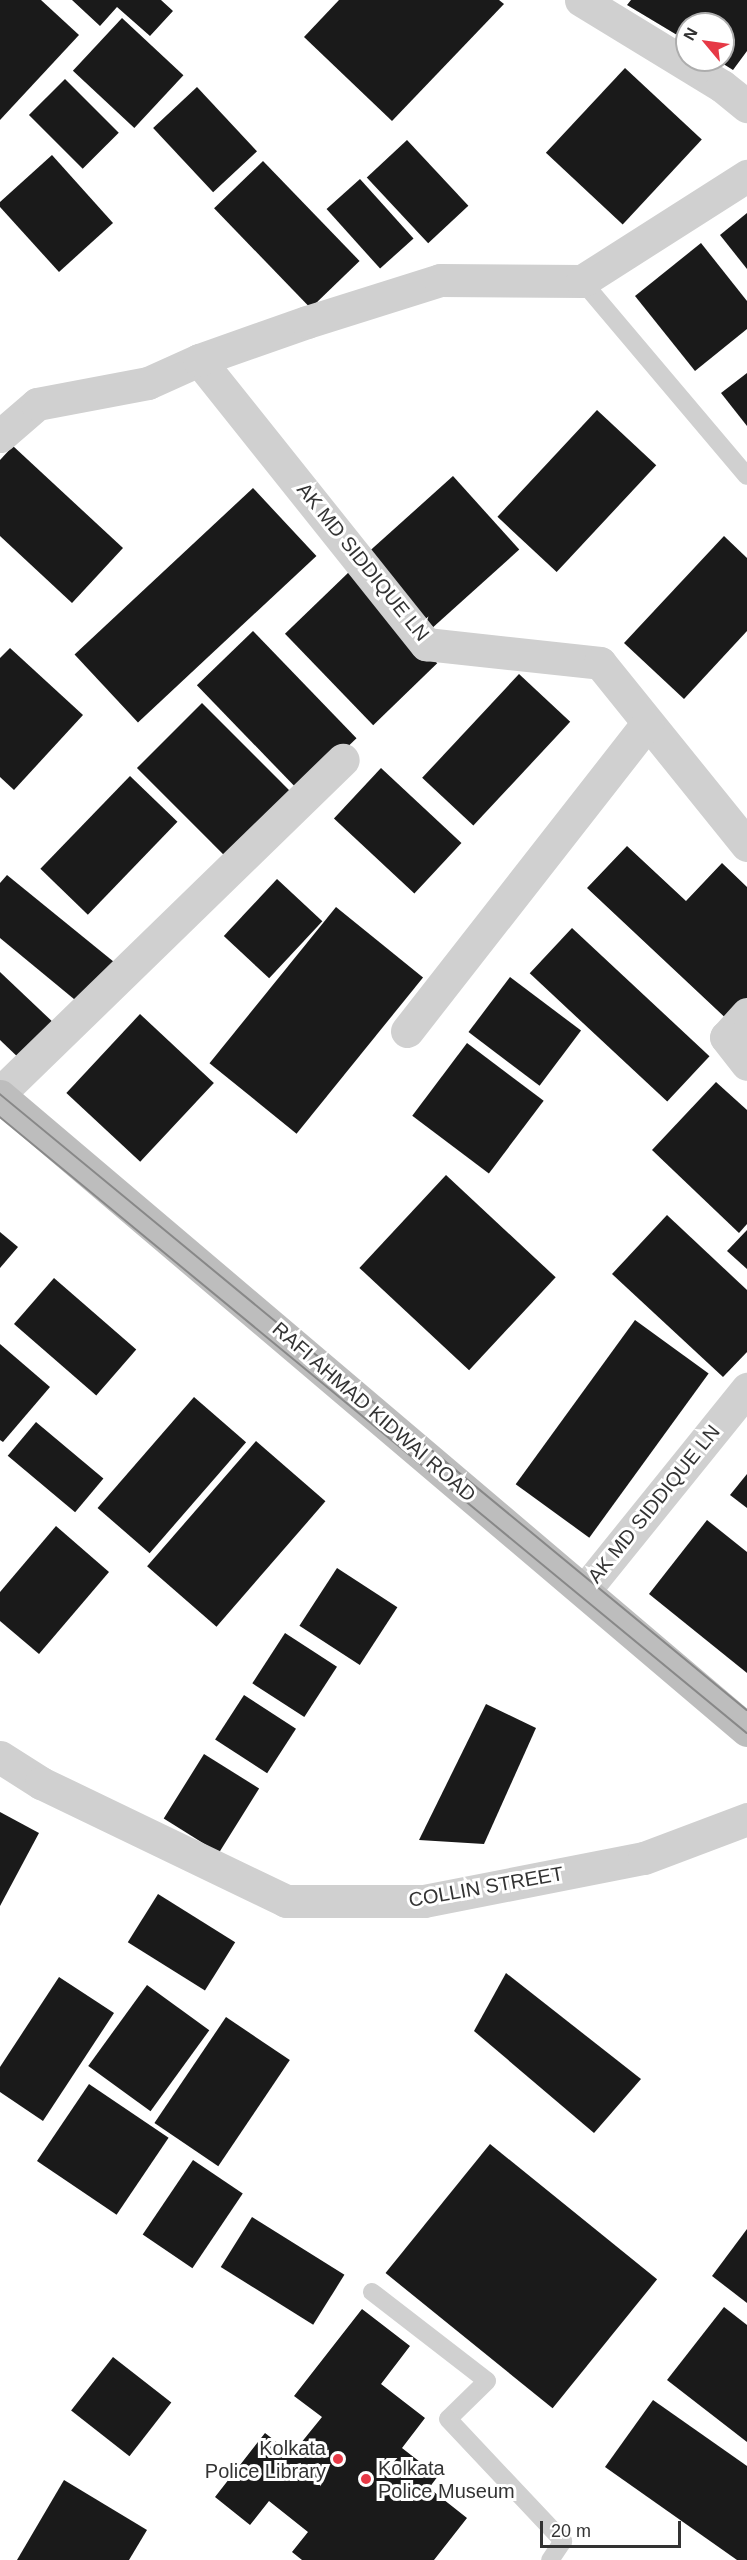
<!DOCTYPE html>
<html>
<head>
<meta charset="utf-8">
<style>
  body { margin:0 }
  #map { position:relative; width:747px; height:2560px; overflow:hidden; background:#fff; font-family:Helvetica,sans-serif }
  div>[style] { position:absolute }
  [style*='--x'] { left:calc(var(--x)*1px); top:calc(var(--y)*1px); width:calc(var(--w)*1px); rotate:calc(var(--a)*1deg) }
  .building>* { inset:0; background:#1a1a1a; transform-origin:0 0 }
  .service>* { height:18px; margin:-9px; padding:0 9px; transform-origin:9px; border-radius:9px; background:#d0d0d0 }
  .minor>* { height:33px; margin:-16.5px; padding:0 16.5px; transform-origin:16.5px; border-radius:16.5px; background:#d0d0d0 }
  .secondary>* { height:33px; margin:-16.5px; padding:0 16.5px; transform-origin:16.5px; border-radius:16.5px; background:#bdbdbd }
  .tram>* { height:1.5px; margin:-0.75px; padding:0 0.75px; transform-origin:0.75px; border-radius:0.75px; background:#888 }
  .dots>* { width:16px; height:16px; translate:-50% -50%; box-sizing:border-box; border:3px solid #fff; border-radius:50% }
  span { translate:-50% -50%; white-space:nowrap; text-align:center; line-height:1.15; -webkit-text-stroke:6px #fff; paint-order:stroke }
  .street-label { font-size:20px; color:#333 }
  .poi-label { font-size:20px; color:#333 }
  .right { translate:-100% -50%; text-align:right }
  .left { translate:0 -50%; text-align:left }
  .north { position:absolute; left:675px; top:12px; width:60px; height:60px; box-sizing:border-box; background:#fff; border:2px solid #adadad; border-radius:50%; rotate:299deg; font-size:16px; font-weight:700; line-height:24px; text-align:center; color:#333 }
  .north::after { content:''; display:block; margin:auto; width:21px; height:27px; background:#e63946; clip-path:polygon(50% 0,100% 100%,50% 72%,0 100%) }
  .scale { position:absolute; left:540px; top:2521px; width:141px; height:27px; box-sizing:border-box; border:3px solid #333; border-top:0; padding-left:8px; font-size:18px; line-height:21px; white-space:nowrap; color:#333; -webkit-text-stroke:4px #fff; paint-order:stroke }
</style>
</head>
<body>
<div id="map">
  <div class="building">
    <div style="clip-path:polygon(0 0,41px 0,79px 35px,0 120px)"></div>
    <div style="clip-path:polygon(72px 0,161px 0,173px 11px,150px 36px,117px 7px,100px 26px)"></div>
    <div style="clip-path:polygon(339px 0,499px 0,504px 4px,392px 121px,304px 37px)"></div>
    <div style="clip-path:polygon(631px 0,747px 0,747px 51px,733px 70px,717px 60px,723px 60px,723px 24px,687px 24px,687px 41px,627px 5px)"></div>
    <div style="left:122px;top:18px;width:84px;height:72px;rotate:43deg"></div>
    <div style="left:625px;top:68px;width:105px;height:116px;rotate:43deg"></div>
    <div style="left:65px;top:79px;width:76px;height:51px;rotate:45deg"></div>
    <div style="left:197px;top:87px;width:88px;height:60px;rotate:47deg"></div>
    <div style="left:407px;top:140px;width:90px;height:55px;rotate:47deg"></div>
    <div style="clip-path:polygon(52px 155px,113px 223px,59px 272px,0 207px,0 202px)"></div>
    <div style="left:263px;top:161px;width:139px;height:68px;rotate:46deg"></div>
    <div style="left:360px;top:179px;width:80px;height:45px;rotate:48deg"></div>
    <div style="clip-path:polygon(747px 213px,747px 269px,720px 235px)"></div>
    <div style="clip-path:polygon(701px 243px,747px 301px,747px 329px,695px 371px,635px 296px)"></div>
    <div style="clip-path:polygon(747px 373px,747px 426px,721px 393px)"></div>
    <div style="left:597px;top:410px;width:81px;height:146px;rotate:43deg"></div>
    <div style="clip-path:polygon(13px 446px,123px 548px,72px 603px,0 536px,0 460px)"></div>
    <div style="left:453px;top:476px;width:99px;height:116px;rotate:48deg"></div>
    <div style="left:253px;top:488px;width:93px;height:244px;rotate:47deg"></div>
    <div style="clip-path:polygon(724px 536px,747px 558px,747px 631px,684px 699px,624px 643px)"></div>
    <div style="left:349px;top:572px;width:127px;height:89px;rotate:46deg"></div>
    <div style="left:253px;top:631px;width:149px;height:78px;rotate:46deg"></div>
    <div style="clip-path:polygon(10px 648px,83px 715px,14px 790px,0 777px,0 658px)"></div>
    <div style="left:519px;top:674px;width:70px;height:142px;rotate:43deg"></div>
    <div style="left:202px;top:703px;width:129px;height:92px;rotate:45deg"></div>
    <div style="left:381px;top:768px;width:110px;height:69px;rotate:43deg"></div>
    <div style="left:130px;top:776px;width:66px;height:129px;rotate:44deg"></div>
    <div style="clip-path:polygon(627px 846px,686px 901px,722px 863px,747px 887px,747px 1008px,732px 1024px,587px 888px)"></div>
    <div style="clip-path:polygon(7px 875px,114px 962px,80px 1004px,0 938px,0 883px)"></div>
    <div style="left:277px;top:879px;width:62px;height:78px;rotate:43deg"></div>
    <div style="left:336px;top:907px;width:112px;height:201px;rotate:39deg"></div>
    <div style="left:572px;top:928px;width:188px;height:62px;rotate:43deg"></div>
    <div style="clip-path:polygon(0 972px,57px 1026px,23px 1062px,0 1040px)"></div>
    <div style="left:510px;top:977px;width:89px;height:69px;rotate:37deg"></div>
    <div style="left:140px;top:1014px;width:101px;height:108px;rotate:43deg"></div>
    <div style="left:467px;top:1043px;width:96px;height:91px;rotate:37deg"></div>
    <div style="clip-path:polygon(716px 1082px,747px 1110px,747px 1224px,739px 1233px,652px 1150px)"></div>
    <div style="left:446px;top:1175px;width:150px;height:127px;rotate:43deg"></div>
    <div style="clip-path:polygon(667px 1215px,747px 1290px,747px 1352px,723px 1377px,612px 1274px)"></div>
    <div style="clip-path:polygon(747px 1230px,747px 1269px,727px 1251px)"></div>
    <div style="clip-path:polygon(0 1232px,18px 1247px,0 1268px)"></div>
    <div style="left:54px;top:1278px;width:109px;height:61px;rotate:41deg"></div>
    <div style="left:635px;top:1320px;width:91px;height:203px;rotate:36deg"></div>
    <div style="clip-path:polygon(0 1344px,50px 1387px,3px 1442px,0 1440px)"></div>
    <div style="left:194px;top:1397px;width:69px;height:147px;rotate:41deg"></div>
    <div style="left:36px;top:1422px;width:88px;height:44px;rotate:40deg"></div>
    <div style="left:256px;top:1441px;width:92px;height:166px;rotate:41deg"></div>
    <div style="clip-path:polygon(747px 1474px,747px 1508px,730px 1495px)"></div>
    <div style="clip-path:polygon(707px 1520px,747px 1552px,747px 1673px,649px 1594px)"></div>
    <div style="clip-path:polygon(56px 1526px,109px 1572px,39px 1654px,0 1621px,0 1592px)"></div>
    <div style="left:337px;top:1568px;width:72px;height:69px;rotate:33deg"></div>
    <div style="left:285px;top:1633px;width:62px;height:60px;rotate:33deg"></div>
    <div style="left:244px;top:1695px;width:62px;height:53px;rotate:33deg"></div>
    <div style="clip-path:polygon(486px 1704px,536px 1728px,484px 1844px,419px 1840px)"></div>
    <div style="left:204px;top:1754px;width:65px;height:76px;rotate:32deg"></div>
    <div style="clip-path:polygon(0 1812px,39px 1833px,0 1906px)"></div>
    <div style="left:158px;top:1894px;width:91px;height:57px;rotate:32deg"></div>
    <div style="clip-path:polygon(506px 1973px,641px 2079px,594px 2133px,474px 2031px)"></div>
    <div style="clip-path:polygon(59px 1977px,114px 2013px,43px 2121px,0 2092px,0 2067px)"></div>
    <div style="left:147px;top:1985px;width:77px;height:100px;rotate:36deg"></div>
    <div style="left:226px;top:2017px;width:77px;height:128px;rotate:34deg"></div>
    <div style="left:89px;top:2084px;width:96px;height:93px;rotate:34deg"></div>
    <div style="left:490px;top:2144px;width:215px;height:166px;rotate:39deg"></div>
    <div style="left:193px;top:2160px;width:60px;height:90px;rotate:34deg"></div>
    <div style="left:252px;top:2217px;width:109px;height:59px;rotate:32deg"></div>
    <div style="clip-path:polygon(747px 2229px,747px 2303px,712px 2276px)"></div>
    <div style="clip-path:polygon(724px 2307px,747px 2325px,747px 2442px,667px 2380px)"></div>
    <div style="clip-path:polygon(362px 2309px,410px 2346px,381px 2384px,425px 2418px,402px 2448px,438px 2476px,429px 2488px,467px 2518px,434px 2560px,302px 2560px,292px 2552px,308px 2532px,269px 2501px,250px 2525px,215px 2497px,265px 2433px,292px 2454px,322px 2417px,294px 2396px)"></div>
    <div style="left:113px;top:2357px;width:74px;height:68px;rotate:38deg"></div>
    <div style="clip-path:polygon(653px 2400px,747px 2466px,747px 2560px,737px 2560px,605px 2467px)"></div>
    <div style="clip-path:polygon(64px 2480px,147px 2530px,129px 2560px,17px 2560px)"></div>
  </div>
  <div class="service">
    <div style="--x:582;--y:281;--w:255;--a:49.8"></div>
    <div style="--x:372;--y:2292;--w:145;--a:37.7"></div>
    <div style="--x:487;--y:2381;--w:54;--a:135.7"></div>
    <div style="--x:448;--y:2419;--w:168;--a:46.7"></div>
    <div style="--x:563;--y:2541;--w:23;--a:124"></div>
  </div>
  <div class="minor">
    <div style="--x:581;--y:0;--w:165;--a:31.4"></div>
    <div style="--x:722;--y:86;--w:32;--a:39"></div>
    <div style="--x:199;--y:360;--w:364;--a:51.4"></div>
    <div style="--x:426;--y:644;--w:175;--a:6.2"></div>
    <div style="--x:600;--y:663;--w:234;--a:51.1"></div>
    <div style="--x:0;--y:436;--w:49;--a:-40.9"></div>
    <div style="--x:37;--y:404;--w:113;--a:-10.7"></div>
    <div style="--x:148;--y:383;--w:56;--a:-24.3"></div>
    <div style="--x:199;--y:360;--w:114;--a:-19.4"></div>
    <div style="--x:307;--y:322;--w:139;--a:-17.5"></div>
    <div style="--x:440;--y:280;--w:142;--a:0.4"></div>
    <div style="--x:582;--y:281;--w:196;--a:-32.5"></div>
    <div style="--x:747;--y:1014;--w:31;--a:132"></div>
    <div style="--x:726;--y:1037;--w:34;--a:52"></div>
    <div style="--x:407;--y:1031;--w:390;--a:-52"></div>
    <div style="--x:0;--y:1093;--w:478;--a:-44.2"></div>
    <div style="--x:584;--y:1591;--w:260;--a:-51.1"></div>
    <div style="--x:0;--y:1757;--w:49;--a:32.4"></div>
    <div style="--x:41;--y:1783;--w:272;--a:25.7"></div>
    <div style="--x:286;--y:1901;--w:138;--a:0"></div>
    <div style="--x:424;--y:1901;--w:224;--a:-11.1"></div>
    <div style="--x:644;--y:1858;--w:110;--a:-20.7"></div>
  </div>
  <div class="secondary">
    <div style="--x:0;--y:1096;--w:980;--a:40.32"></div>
  </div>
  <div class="tram">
    <div style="--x:0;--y:1094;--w:968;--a:39.51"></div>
    <div style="--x:0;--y:1117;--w:968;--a:39.51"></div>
  </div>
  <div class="dots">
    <div style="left:338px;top:2459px;background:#e63946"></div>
    <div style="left:366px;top:2479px;background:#e63946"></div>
  </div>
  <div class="street-label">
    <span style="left:363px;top:562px;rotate:51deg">AK MD SIDDIQUE LN</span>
    <span style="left:374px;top:1412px;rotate:41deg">RAFI AHMAD KIDWAI ROAD</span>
    <span style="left:654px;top:1504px;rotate:-51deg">AK MD SIDDIQUE LN</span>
    <span style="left:486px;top:1887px;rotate:-10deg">COLLIN STREET</span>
  </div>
  <div class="poi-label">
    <span class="right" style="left:326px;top:2460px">Kolkata<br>Police Library</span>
    <span class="left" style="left:378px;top:2480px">Kolkata<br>Police Museum</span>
  </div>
  <div class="north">N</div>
  <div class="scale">20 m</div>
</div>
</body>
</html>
